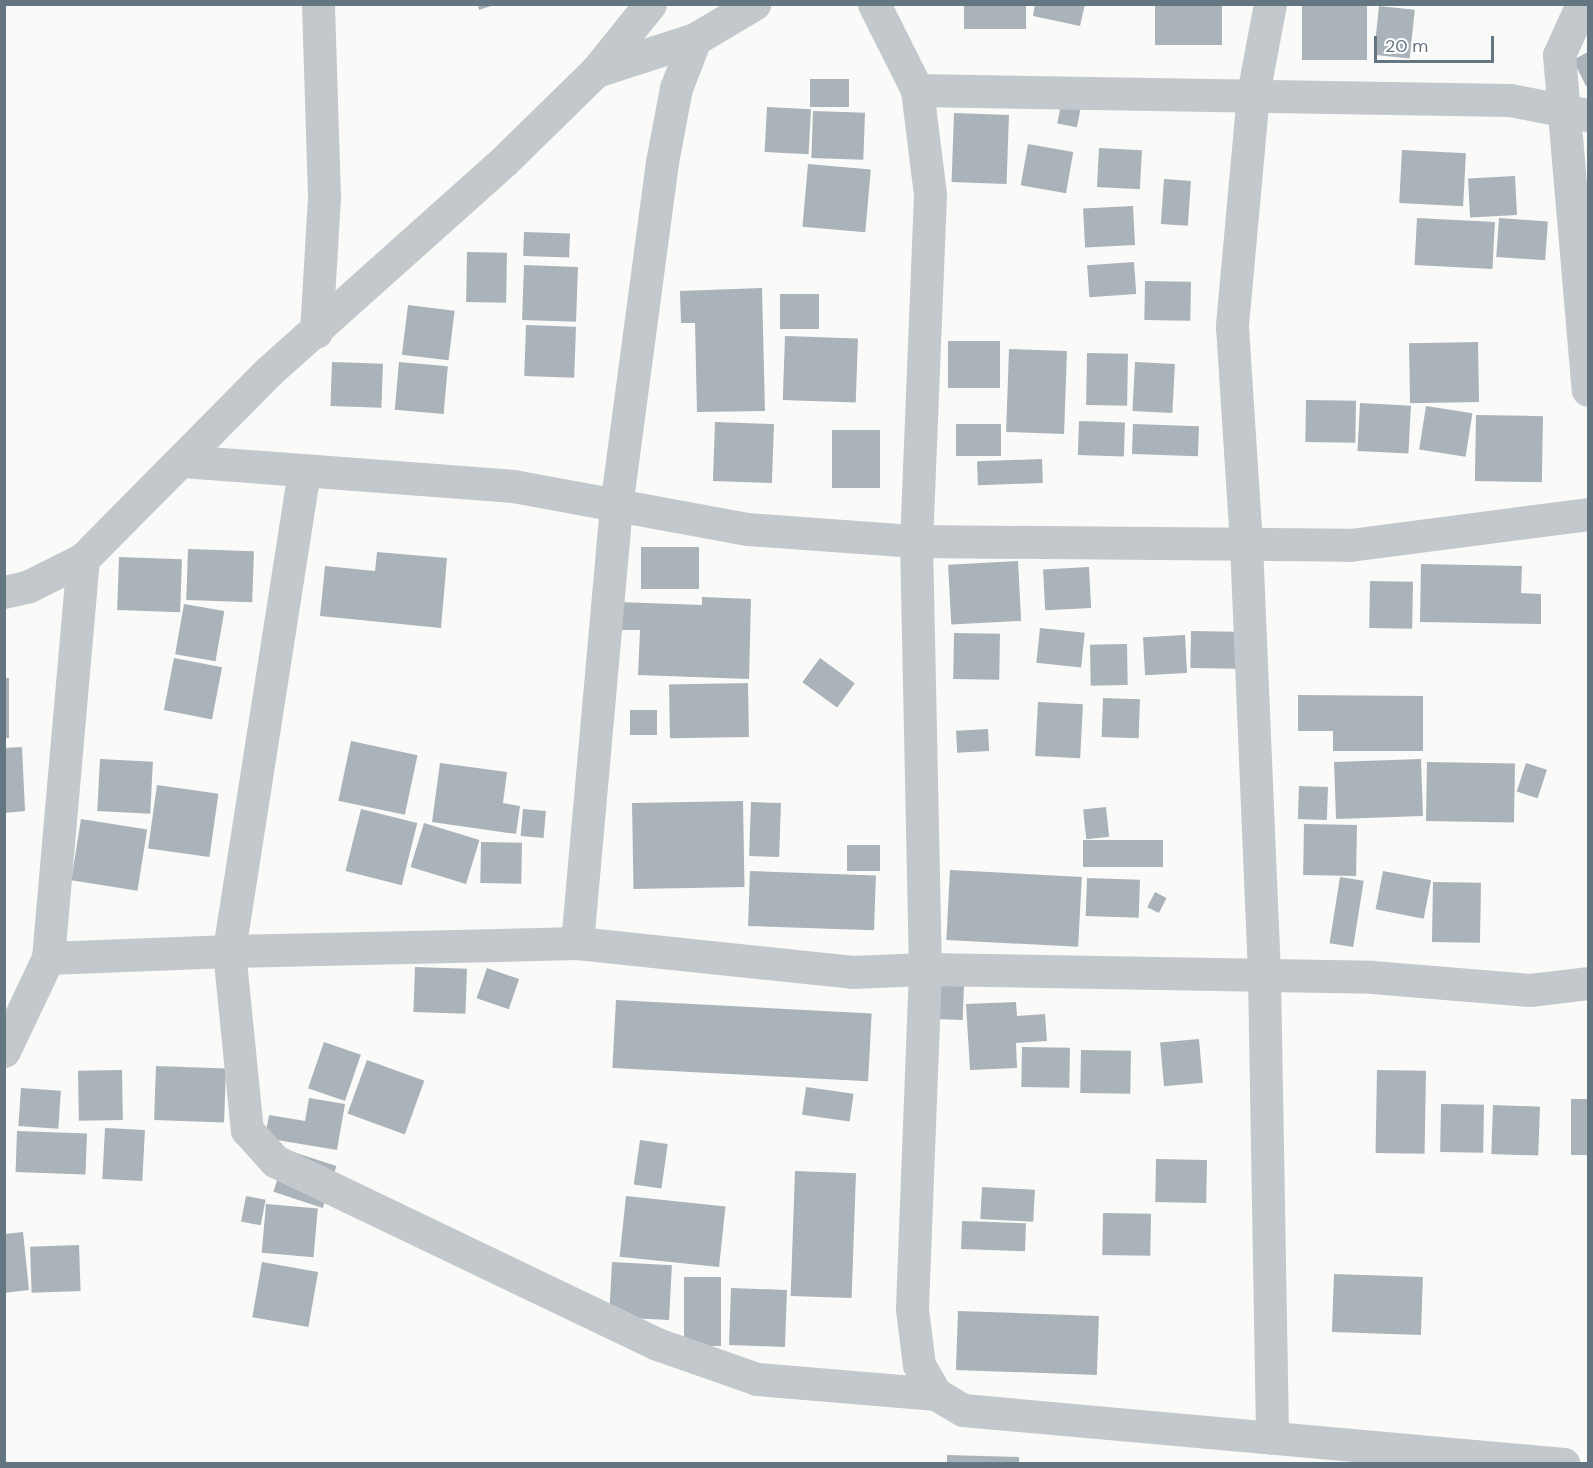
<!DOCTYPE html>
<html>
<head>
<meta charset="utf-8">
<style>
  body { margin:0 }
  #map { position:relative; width:1593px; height:1468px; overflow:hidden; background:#fafaf8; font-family:"DM Sans",sans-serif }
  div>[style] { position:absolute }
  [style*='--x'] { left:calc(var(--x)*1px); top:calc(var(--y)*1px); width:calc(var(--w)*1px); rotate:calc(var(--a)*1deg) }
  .building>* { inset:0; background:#aab3b9; transform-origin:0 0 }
  .minor>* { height:33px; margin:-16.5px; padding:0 16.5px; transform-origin:16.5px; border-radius:16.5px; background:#c3c8cc }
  span { translate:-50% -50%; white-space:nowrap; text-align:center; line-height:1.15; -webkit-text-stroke:6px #fff; paint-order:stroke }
  .frame { position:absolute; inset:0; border:6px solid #657683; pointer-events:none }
  .scale { position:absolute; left:1374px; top:36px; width:120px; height:27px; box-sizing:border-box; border:3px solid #657683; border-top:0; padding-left:8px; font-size:18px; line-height:21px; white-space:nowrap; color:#657683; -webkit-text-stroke:4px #fff; paint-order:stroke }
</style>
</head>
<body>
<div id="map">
  <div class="building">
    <div style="clip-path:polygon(478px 4px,494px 4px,494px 5px,479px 10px)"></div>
    <div style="left:964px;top:4px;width:62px;height:25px"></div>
    <div style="clip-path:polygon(1035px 4px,1085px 4px,1080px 26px,1033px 16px)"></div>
    <div style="left:1155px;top:4px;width:67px;height:41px"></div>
    <div style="left:1302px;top:4px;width:65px;height:56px"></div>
    <div style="left:1379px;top:6px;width:36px;height:49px;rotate:6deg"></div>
    <div style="clip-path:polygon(1588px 52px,1588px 85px,1586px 86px,1573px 60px)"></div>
    <div style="left:810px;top:79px;width:39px;height:28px"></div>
    <div style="left:1063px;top:94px;width:20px;height:30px;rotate:11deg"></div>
    <div style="left:767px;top:107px;width:44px;height:45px;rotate:3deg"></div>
    <div style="left:813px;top:111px;width:52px;height:47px;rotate:2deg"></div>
    <div style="left:954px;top:113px;width:55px;height:69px;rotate:2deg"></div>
    <div style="left:1028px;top:144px;width:46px;height:42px;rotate:10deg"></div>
    <div style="left:1099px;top:148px;width:43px;height:39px;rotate:3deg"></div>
    <div style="left:1402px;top:150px;width:64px;height:53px;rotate:3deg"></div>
    <div style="left:808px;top:164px;width:63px;height:63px;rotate:5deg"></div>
    <div style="left:1515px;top:176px;width:39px;height:47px;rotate:87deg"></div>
    <div style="left:1164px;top:179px;width:27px;height:45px;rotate:4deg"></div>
    <div style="left:1133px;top:206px;width:39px;height:50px;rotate:87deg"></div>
    <div style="left:1417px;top:218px;width:78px;height:47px;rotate:3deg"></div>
    <div style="left:1499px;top:218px;width:49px;height:39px;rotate:4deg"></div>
    <div style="left:524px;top:232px;width:46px;height:24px;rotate:2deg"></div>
    <div style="left:467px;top:252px;width:40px;height:50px;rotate:1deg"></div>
    <div style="left:1134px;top:262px;width:32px;height:47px;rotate:86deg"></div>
    <div style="left:524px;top:265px;width:54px;height:55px;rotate:2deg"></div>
    <div style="left:1145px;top:281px;width:46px;height:39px;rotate:1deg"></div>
    <div style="clip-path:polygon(762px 288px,765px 411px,697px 412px,695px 323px,681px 323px,680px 291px)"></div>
    <div style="left:780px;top:294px;width:39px;height:35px"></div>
    <div style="left:408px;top:305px;width:47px;height:50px;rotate:7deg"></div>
    <div style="left:526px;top:325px;width:50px;height:51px;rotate:2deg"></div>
    <div style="left:785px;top:336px;width:73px;height:64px;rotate:2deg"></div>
    <div style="left:948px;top:341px;width:52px;height:47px"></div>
    <div style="left:1478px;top:342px;width:60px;height:69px;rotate:89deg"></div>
    <div style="left:1009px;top:349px;width:58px;height:83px;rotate:2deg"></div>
    <div style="left:1087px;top:353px;width:41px;height:52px;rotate:1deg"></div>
    <div style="left:332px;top:362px;width:51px;height:44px;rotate:2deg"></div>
    <div style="left:399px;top:362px;width:49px;height:48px;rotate:5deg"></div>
    <div style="left:1135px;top:362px;width:40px;height:49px;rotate:3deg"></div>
    <div style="left:1306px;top:400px;width:50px;height:42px;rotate:1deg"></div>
    <div style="left:1360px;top:403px;width:51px;height:48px;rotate:3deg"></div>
    <div style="left:1426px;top:406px;width:47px;height:44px;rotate:9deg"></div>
    <div style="left:1476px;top:415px;width:67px;height:66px;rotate:1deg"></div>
    <div style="left:1079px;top:421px;width:46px;height:34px;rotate:2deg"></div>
    <div style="left:715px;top:422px;width:59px;height:59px;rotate:2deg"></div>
    <div style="left:956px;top:424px;width:45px;height:32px"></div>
    <div style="left:1133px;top:424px;width:66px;height:30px;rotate:2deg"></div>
    <div style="left:832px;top:430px;width:48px;height:58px"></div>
    <div style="left:1042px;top:459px;width:24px;height:65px;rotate:88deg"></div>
    <div style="left:641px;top:547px;width:58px;height:42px"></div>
    <div style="left:188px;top:549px;width:66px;height:51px;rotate:2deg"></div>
    <div style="clip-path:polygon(377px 552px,447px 558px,441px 628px,320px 616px,325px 566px,375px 571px)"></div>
    <div style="left:119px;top:557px;width:63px;height:53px;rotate:2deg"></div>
    <div style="left:1018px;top:561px;width:60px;height:70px;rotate:87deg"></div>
    <div style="clip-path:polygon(1421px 564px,1522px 566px,1521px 593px,1541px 594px,1541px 624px,1420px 622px)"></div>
    <div style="left:1089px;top:567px;width:41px;height:46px;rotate:87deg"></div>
    <div style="left:1370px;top:581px;width:43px;height:47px;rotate:1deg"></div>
    <div style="clip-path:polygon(702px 597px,751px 599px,749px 679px,638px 675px,640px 630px,617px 630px,618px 602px,702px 605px)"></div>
    <div style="left:184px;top:604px;width:41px;height:51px;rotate:10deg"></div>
    <div style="left:1040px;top:628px;width:45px;height:35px;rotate:6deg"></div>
    <div style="left:1191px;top:631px;width:46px;height:37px;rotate:1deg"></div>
    <div style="left:954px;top:633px;width:46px;height:46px;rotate:1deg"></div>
    <div style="left:1185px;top:635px;width:38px;height:42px;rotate:87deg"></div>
    <div style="left:1127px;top:644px;width:41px;height:37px;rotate:89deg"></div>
    <div style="left:174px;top:658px;width:49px;height:53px;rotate:11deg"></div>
    <div style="left:820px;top:658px;width:43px;height:30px;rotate:36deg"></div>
    <div style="left:4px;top:678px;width:5px;height:60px"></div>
    <div style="left:748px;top:683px;width:54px;height:79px;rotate:89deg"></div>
    <div style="clip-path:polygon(1298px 695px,1423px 696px,1423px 751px,1333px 751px,1333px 731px,1298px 731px)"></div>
    <div style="left:1103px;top:698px;width:37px;height:39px;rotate:2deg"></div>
    <div style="left:1038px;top:702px;width:45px;height:54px;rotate:3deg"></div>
    <div style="left:630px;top:710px;width:27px;height:25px"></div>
    <div style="left:988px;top:729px;width:22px;height:32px;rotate:87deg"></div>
    <div style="left:351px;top:741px;width:68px;height:61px;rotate:12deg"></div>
    <div style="clip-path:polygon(22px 747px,25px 811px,4px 813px,4px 748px)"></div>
    <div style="left:100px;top:759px;width:53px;height:52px;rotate:3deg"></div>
    <div style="left:1421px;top:759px;width:57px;height:87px;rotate:88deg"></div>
    <div style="left:1427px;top:762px;width:88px;height:59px;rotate:1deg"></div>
    <div style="clip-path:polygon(440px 763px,507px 772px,503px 803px,520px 806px,516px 834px,432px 822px)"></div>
    <div style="left:1526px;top:763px;width:22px;height:30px;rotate:18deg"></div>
    <div style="left:157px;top:785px;width:62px;height:64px;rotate:8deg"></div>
    <div style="left:1299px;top:786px;width:29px;height:33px;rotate:2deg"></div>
    <div style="left:743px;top:801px;width:86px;height:111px;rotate:89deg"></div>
    <div style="left:751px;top:802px;width:30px;height:54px;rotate:2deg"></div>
    <div style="left:1106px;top:807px;width:30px;height:23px;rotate:84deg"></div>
    <div style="left:361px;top:809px;width:58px;height:64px;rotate:14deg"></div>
    <div style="left:523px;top:809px;width:23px;height:27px;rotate:5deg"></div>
    <div style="left:81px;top:819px;width:67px;height:62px;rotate:9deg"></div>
    <div style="left:424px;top:823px;width:58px;height:46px;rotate:17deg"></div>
    <div style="left:1304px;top:824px;width:53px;height:51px;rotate:1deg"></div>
    <div style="left:1083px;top:840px;width:80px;height:27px"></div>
    <div style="left:481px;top:842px;width:41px;height:41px;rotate:1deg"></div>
    <div style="left:880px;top:845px;width:26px;height:33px;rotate:90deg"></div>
    <div style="left:950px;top:870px;width:132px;height:70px;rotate:3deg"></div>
    <div style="left:750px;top:871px;width:126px;height:55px;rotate:2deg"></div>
    <div style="left:1383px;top:871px;width:49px;height:39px;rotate:11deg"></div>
    <div style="left:1340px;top:877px;width:24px;height:67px;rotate:9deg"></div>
    <div style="left:1087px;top:878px;width:53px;height:38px;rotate:2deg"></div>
    <div style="left:1433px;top:882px;width:48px;height:60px;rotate:1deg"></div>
    <div style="left:1155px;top:892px;width:13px;height:17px;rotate:27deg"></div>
    <div style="left:415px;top:967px;width:52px;height:45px;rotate:2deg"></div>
    <div style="left:487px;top:968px;width:34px;height:32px;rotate:19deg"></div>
    <div style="left:937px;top:983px;width:27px;height:36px;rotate:2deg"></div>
    <div style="left:616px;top:1000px;width:256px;height:68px;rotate:3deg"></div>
    <div style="clip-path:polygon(1016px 1002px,1017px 1016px,1045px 1014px,1047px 1041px,1016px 1043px,1017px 1068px,970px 1070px,966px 1004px)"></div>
    <div style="left:1199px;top:1039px;width:44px;height:39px;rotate:85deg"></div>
    <div style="left:324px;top:1042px;width:39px;height:49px;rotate:19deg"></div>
    <div style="left:1022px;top:1047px;width:48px;height:40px;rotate:1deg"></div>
    <div style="left:1081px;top:1050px;width:50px;height:43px;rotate:1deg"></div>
    <div style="left:367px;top:1060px;width:61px;height:57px;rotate:20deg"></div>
    <div style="left:156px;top:1066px;width:70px;height:54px;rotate:2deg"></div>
    <div style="left:122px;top:1070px;width:50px;height:44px;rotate:89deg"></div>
    <div style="left:1377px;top:1070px;width:49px;height:83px;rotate:1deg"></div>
    <div style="left:806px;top:1087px;width:48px;height:28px;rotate:8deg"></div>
    <div style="left:21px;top:1088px;width:40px;height:38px;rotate:4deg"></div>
    <div style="clip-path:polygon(309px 1098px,345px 1104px,337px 1150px,265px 1138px,269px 1115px,305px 1121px)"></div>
    <div style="left:1571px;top:1099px;width:17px;height:56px"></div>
    <div style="left:1441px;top:1104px;width:43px;height:48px;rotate:1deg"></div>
    <div style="left:1493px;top:1105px;width:47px;height:49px;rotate:2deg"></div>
    <div style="left:105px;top:1128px;width:40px;height:51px;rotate:3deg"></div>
    <div style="left:17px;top:1131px;width:70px;height:41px;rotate:2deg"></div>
    <div style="left:640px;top:1140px;width:28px;height:45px;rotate:8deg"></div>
    <div style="left:287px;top:1150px;width:52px;height:44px;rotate:18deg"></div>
    <div style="left:1156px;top:1159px;width:51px;height:43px;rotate:1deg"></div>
    <div style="left:795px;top:1171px;width:61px;height:125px;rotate:2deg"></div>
    <div style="left:982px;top:1187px;width:53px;height:32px;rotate:3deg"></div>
    <div style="left:246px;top:1196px;width:20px;height:26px;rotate:11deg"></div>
    <div style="left:626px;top:1196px;width:100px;height:61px;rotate:6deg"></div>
    <div style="left:266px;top:1204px;width:52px;height:49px;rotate:5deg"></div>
    <div style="left:1103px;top:1213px;width:48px;height:42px;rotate:1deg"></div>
    <div style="left:962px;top:1221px;width:64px;height:28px;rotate:2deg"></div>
    <div style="clip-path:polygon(23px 1232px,29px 1290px,4px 1293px,4px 1234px)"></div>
    <div style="left:79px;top:1245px;width:46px;height:49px;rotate:88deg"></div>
    <div style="left:262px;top:1262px;width:57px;height:56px;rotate:10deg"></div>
    <div style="left:612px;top:1262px;width:60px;height:55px;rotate:3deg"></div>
    <div style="left:1334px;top:1274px;width:89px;height:58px;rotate:2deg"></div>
    <div style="left:721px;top:1277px;width:69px;height:37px;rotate:90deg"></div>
    <div style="left:731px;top:1288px;width:56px;height:57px;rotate:2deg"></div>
    <div style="left:958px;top:1311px;width:141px;height:59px;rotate:2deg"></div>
    <div style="clip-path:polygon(947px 1455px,1019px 1457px,1019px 1464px,947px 1464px)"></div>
  </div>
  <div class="minor">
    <div style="--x:874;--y:4;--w:96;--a:63.4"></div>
    <div style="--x:917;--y:90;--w:106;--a:82.9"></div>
    <div style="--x:930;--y:195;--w:346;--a:92.3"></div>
    <div style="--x:916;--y:541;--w:428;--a:88.8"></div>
    <div style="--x:925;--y:969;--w:340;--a:92.2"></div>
    <div style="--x:912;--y:1309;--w:56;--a:82.9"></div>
    <div style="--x:919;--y:1365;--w:34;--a:60"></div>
    <div style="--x:936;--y:1394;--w:31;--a:31"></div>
    <div style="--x:963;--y:1410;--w:603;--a:5.13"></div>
    <div style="--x:1270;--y:4;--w:92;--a:100.7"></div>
    <div style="--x:1253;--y:94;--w:234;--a:95.2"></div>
    <div style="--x:1232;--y:327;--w:217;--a:86.3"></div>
    <div style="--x:1246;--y:544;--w:431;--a:87.6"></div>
    <div style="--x:1264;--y:975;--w:463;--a:89"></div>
    <div style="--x:1582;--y:4;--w:56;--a:114.3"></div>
    <div style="--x:1559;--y:55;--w:336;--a:85.1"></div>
    <div style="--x:695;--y:39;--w:53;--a:111.2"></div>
    <div style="--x:676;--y:88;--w:75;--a:100.7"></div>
    <div style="--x:662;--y:162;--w:347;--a:97.6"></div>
    <div style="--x:616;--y:506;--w:439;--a:95.1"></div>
    <div style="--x:577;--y:943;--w:277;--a:6"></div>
    <div style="--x:852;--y:972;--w:73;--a:-2.4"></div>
    <div style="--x:925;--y:969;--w:447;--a:1"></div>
    <div style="--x:1372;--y:977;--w:159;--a:4.7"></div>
    <div style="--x:1530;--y:990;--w:58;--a:-6.9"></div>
    <div style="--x:596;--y:71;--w:104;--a:-17.9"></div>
    <div style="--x:695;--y:39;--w:69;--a:-30.7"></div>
    <div style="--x:917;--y:90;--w:593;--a:0.97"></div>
    <div style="--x:1510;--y:100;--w:79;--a:10.9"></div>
    <div style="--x:316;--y:332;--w:136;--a:-86.6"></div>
    <div style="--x:324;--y:196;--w:192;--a:-91.8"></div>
    <div style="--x:182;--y:461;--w:332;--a:4.3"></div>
    <div style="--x:513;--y:486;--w:238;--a:10.4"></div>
    <div style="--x:747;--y:529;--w:169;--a:4.1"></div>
    <div style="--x:916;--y:541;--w:434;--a:0.5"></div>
    <div style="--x:1350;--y:545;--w:240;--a:-7.4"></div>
    <div style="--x:304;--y:471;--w:486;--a:98.9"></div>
    <div style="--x:229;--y:951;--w:348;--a:-1.3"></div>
    <div style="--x:4;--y:592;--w:26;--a:-13"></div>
    <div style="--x:29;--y:586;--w:60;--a:-26.6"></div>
    <div style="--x:83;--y:559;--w:263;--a:-45.3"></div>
    <div style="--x:268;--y:372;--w:317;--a:-41.8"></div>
    <div style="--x:504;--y:161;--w:129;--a:-44.4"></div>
    <div style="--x:596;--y:71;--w:86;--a:-51.1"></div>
    <div style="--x:48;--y:958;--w:401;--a:-85"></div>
    <div style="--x:4;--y:1051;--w:103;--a:-64.7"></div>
    <div style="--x:48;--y:958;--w:181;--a:-2.2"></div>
    <div style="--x:229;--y:951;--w:180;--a:84.3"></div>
    <div style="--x:247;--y:1130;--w:42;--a:47.9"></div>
    <div style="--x:275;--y:1161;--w:424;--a:25.6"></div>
    <div style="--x:657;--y:1344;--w:106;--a:19.3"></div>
    <div style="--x:757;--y:1379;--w:180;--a:4.8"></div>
  </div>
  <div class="frame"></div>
  <div class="scale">20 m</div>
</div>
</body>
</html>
